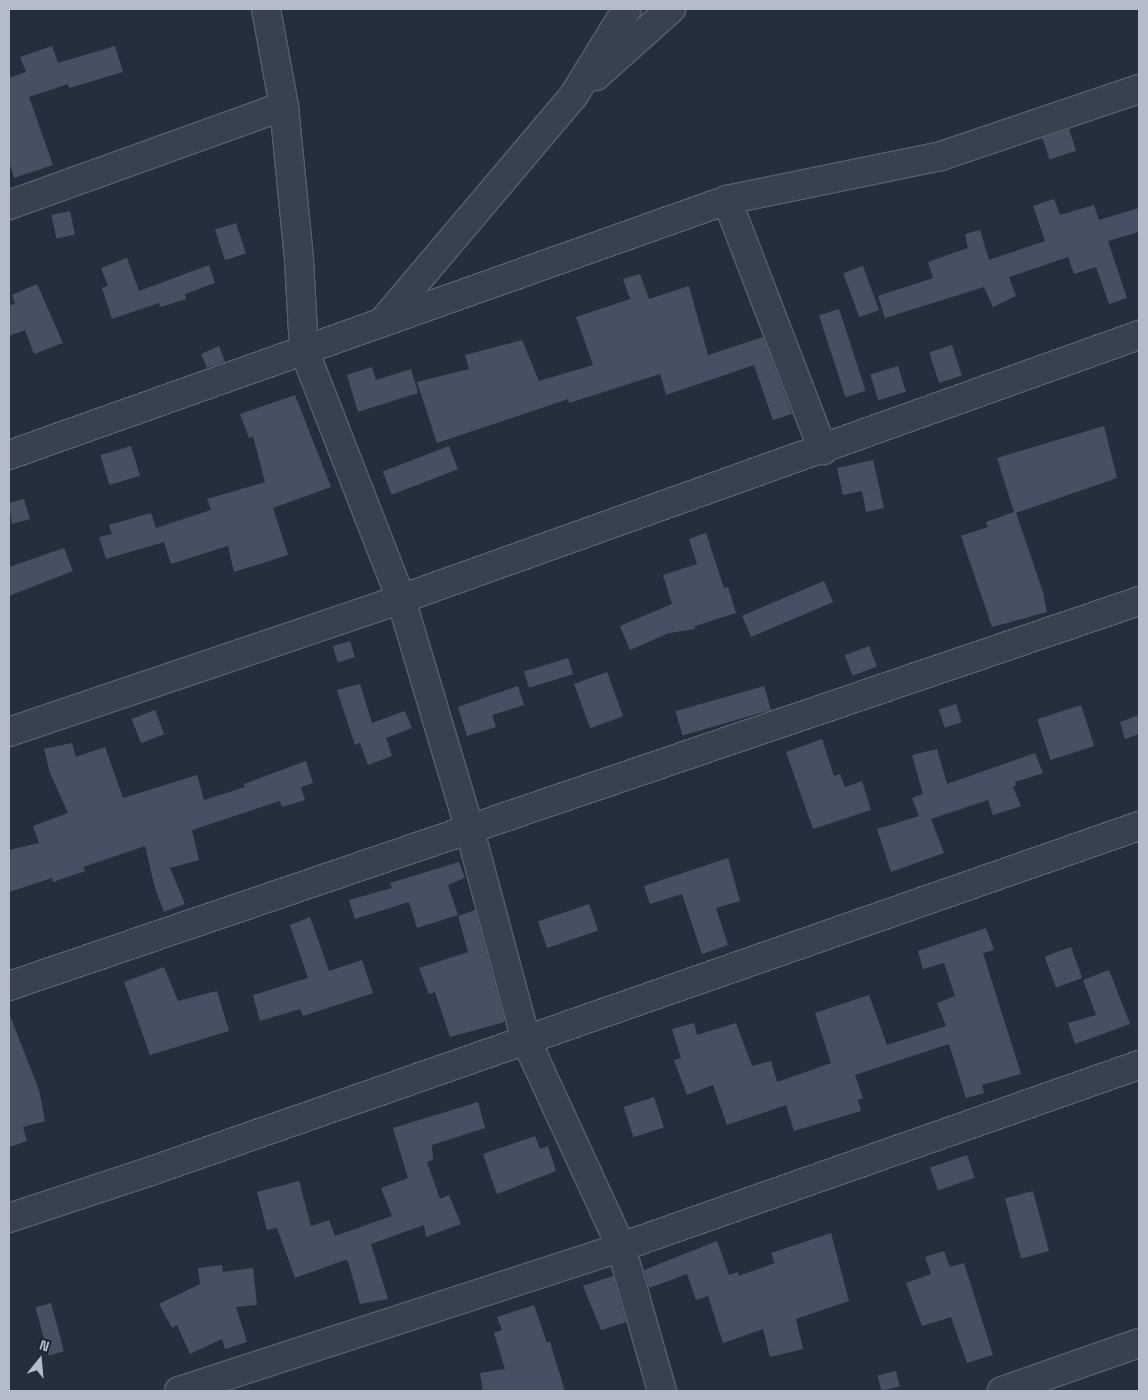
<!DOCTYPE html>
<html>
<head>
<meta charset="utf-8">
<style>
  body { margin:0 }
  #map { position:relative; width:1148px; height:1400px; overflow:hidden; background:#242f3e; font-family:"Space Grotesk",sans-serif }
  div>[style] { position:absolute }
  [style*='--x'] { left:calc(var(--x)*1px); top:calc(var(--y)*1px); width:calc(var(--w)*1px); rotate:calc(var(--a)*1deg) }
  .building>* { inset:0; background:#455162; transform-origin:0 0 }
  .roads { filter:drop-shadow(1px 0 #565f6c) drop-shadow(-1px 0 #565f6c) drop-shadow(0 1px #565f6c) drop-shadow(0 -1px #565f6c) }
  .minor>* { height:28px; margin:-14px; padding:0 14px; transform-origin:14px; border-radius:14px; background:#38414e }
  span { translate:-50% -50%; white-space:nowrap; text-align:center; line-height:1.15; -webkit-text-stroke:4.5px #1d2633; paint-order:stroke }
  .frame { position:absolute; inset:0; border:10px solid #b4bcc9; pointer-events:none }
  .north { position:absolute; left:15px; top:1335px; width:50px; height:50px; -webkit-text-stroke:4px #1d2633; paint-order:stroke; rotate:17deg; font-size:14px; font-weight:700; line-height:20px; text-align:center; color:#b4bcc9 }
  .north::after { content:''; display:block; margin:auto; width:18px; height:22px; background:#b4bcc9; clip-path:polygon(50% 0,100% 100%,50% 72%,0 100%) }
</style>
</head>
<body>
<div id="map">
  <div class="building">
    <div style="clip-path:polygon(52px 46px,58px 63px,115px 46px,123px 72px,69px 88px,68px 84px,29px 97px,53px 165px,14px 178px,9px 161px,9px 78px,26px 72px,20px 57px)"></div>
    <div style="left:1069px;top:129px;width:23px;height:28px;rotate:72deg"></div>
    <div style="clip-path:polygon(1054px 199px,1060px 215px,1094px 205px,1099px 220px,1139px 208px,1139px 232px,1108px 241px,1127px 298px,1109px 304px,1096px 267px,1074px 274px,1068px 257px,1009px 277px,1016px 296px,993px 307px,984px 287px,885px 318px,878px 296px,933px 278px,928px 262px,968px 248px,965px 234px,980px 230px,989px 260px,1045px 241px,1033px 206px)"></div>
    <div style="left:70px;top:211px;width:24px;height:19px;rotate:78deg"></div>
    <div style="left:236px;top:223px;width:32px;height:22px;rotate:72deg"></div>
    <div style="clip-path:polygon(127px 258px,139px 291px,209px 265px,215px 283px,185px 294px,186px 299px,161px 307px,159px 303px,112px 319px,102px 288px,108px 286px,101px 268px)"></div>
    <div style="left:863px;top:266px;width:47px;height:21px;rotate:70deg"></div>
    <div style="clip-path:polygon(640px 274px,649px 299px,689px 286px,708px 355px,763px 337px,792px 414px,773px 420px,754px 365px,666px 395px,660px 374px,569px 403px,568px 399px,437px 443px,417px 382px,469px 369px,465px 355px,522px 340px,539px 381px,593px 365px,576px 317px,630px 299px,623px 279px)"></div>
    <div style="clip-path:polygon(37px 284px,63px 343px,34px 354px,25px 330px,9px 336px,9px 306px,15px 303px,12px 295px)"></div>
    <div style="left:839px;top:309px;width:86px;height:21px;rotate:72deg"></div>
    <div style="left:952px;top:345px;width:32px;height:24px;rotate:72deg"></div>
    <div style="clip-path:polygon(219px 346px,225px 362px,207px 368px,201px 354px)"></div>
    <div style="left:898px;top:366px;width:27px;height:29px;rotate:73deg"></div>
    <div style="clip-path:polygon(372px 367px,376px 380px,411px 369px,418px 393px,358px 412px,347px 375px)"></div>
    <div style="clip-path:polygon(295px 395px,331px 487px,273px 508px,288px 555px,234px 572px,228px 546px,171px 564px,164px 542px,106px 559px,99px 537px,112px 534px,109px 525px,151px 513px,156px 528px,211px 510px,207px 499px,265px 482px,253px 436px,249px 438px,240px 414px)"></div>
    <div style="clip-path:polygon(1104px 426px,1117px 478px,1016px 513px,1043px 592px,1047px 612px,992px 627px,961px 536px,988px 527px,986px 522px,1014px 512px,997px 458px)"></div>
    <div style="left:131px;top:446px;width:31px;height:32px;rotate:73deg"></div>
    <div style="left:449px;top:446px;width:25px;height:71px;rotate:69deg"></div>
    <div style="clip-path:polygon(873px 460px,884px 508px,866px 512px,862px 491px,843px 495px,837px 468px)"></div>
    <div style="clip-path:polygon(24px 499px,30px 519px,12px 524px,9px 503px)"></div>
    <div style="clip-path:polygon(706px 533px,724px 588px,728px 587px,736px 613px,695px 626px,695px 629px,669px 633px,630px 650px,620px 626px,672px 604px,663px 575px,697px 564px,689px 539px)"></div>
    <div style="clip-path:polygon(64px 548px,73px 571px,9px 596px,9px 567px)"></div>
    <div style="left:824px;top:581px;width:23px;height:89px;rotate:67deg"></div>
    <div style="left:350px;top:641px;width:17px;height:18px;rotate:73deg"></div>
    <div style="left:869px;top:646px;width:22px;height:26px;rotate:69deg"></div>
    <div style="left:568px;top:658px;width:17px;height:46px;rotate:73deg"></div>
    <div style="left:607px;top:672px;width:47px;height:35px;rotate:70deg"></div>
    <div style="clip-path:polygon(360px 684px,372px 723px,405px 711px,412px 728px,386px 738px,392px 756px,368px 765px,360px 743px,355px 745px,337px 690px)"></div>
    <div style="clip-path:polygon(518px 686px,524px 705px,492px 715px,496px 727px,467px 736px,458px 707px)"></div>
    <div style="left:764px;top:686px;width:25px;height:92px;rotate:74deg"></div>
    <div style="left:956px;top:704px;width:19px;height:18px;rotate:72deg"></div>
    <div style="left:1081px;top:705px;width:43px;height:46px;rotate:72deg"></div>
    <div style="left:155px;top:710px;width:26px;height:25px;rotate:69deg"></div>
    <div style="clip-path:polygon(1139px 715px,1139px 734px,1125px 739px,1120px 722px)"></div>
    <div style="clip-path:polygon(822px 739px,834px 776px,840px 774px,845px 787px,862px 781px,871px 810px,813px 829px,786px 752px)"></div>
    <div style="clip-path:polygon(72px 743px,76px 757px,105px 747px,123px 798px,197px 775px,204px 800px,245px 787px,244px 784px,306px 761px,313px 783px,301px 787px,305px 800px,282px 807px,280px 801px,192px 830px,199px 860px,170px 868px,185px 904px,164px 912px,155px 888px,145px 846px,83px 867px,85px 871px,53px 882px,52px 878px,9px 892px,9px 850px,39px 843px,33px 826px,68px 813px,50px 773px,44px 749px)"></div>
    <div style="clip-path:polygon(937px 749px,947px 784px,1035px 753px,1043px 773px,1015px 782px,1016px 785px,1013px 787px,1021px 806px,993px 815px,988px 800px,931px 819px,944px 853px,891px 872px,877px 829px,919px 816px,912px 798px,923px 794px,912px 755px)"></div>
    <div style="clip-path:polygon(728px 858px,740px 901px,716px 908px,728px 945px,702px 954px,682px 894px,650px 904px,644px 886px)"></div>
    <div style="clip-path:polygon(459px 862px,465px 878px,448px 885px,458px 915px,417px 928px,409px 902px,355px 919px,349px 900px,392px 888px,390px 883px)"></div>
    <div style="left:589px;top:904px;width:28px;height:54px;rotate:71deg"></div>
    <div style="clip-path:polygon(475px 910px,505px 1022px,450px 1037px,435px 992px,429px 994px,419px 968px,468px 952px,458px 916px)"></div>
    <div style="clip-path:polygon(310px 917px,329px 971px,362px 960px,373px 993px,303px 1016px,300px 1009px,260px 1021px,253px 995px,308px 978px,290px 925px)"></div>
    <div style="clip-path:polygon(986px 928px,994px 950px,983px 953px,1021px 1074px,982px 1085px,984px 1093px,966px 1098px,949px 1044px,855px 1075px,863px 1098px,858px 1100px,861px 1111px,794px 1131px,786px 1105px,727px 1125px,713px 1085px,687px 1095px,674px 1060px,681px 1058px,672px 1029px,694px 1023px,697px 1035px,736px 1023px,752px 1066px,771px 1061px,777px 1082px,831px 1063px,815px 1013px,869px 995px,887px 1045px,946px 1026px,937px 1003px,955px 996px,944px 963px,923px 969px,918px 951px)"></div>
    <div style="left:1071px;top:947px;width:33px;height:28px;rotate:70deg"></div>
    <div style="clip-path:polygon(164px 967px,178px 1001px,217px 991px,229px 1031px,150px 1055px,124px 982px)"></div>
    <div style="clip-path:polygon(1109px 970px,1130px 1024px,1075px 1044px,1068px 1023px,1096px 1015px,1083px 980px)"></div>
    <div style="clip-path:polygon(9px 1013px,39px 1090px,45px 1121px,23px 1127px,27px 1141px,9px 1147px)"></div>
    <div style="left:654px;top:1097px;width:32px;height:32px;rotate:72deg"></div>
    <div style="clip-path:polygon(478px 1102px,485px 1128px,432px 1145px,433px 1160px,427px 1162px,440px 1199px,449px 1195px,461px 1224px,426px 1237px,424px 1225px,371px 1244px,388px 1299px,360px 1304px,348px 1261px,345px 1260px,295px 1278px,277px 1228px,267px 1230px,257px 1192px,299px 1181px,311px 1226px,329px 1220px,335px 1236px,392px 1216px,381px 1188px,408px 1178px,393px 1128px)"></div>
    <div style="clip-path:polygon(535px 1136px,540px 1149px,548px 1146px,556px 1171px,497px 1194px,483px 1154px)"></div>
    <div style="left:967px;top:1155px;width:24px;height:39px;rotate:71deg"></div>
    <div style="left:1033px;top:1191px;width:62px;height:29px;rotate:75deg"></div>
    <div style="clip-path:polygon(831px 1233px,849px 1301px,796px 1319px,803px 1349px,770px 1357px,763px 1329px,723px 1343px,708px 1296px,696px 1300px,687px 1274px,649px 1288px,644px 1270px,717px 1241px,729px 1275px,738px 1272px,739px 1276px,775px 1263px,771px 1253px)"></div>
    <div style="clip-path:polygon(944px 1251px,950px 1267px,964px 1263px,993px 1355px,967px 1363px,951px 1317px,922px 1326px,906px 1283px,931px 1274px,925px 1257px)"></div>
    <div style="clip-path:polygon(222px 1265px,223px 1272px,253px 1268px,257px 1305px,236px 1307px,247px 1342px,225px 1349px,222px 1339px,190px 1354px,177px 1325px,172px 1328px,159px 1304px,200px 1284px,198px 1268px)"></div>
    <div style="clip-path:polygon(613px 1276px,626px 1322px,601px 1330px,583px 1286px)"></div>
    <div style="left:51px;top:1303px;width:50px;height:16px;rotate:75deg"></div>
    <div style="clip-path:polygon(534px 1305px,547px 1343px,550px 1342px,565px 1391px,483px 1391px,480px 1373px,505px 1369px,494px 1333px,502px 1330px,497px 1317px)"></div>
    <div style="left:896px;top:1371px;width:16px;height:19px;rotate:76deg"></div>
  </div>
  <div class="roads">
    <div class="minor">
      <div style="--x:266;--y:9;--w:99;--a:79.5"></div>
      <div style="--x:284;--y:106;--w:155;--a:84.4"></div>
      <div style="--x:299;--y:260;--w:90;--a:86.8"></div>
      <div style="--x:304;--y:350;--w:267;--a:68.7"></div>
      <div style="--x:401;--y:599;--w:242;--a:73.4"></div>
      <div style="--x:470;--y:831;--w:216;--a:75"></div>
      <div style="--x:526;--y:1040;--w:228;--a:65.3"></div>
      <div style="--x:621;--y:1247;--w:150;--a:74.1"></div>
      <div style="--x:596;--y:76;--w:101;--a:-41.8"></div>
      <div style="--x:727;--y:200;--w:268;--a:69"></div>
      <div style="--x:9;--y:205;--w:292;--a:-19.8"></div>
      <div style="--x:384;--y:320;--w:294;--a:-49.8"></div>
      <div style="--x:574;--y:95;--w:101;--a:-58.4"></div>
      <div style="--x:9;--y:455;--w:762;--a:-19.55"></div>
      <div style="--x:727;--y:200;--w:218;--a:-11.6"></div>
      <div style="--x:941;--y:156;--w:209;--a:-18.7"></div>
      <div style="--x:9;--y:732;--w:414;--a:-18.7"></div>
      <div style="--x:401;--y:599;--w:784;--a:-19.68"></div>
      <div style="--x:9;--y:986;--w:1194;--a:-18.81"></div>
      <div style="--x:9;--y:1218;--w:150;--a:-18.3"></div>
      <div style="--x:151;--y:1171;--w:1047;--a:-19.25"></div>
      <div style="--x:179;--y:1391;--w:465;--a:-18"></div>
      <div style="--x:621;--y:1247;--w:549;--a:-19.36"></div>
      <div style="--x:1002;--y:1391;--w:145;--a:-19.3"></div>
    </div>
  </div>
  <div class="frame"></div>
  <div class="north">N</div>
</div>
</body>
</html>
